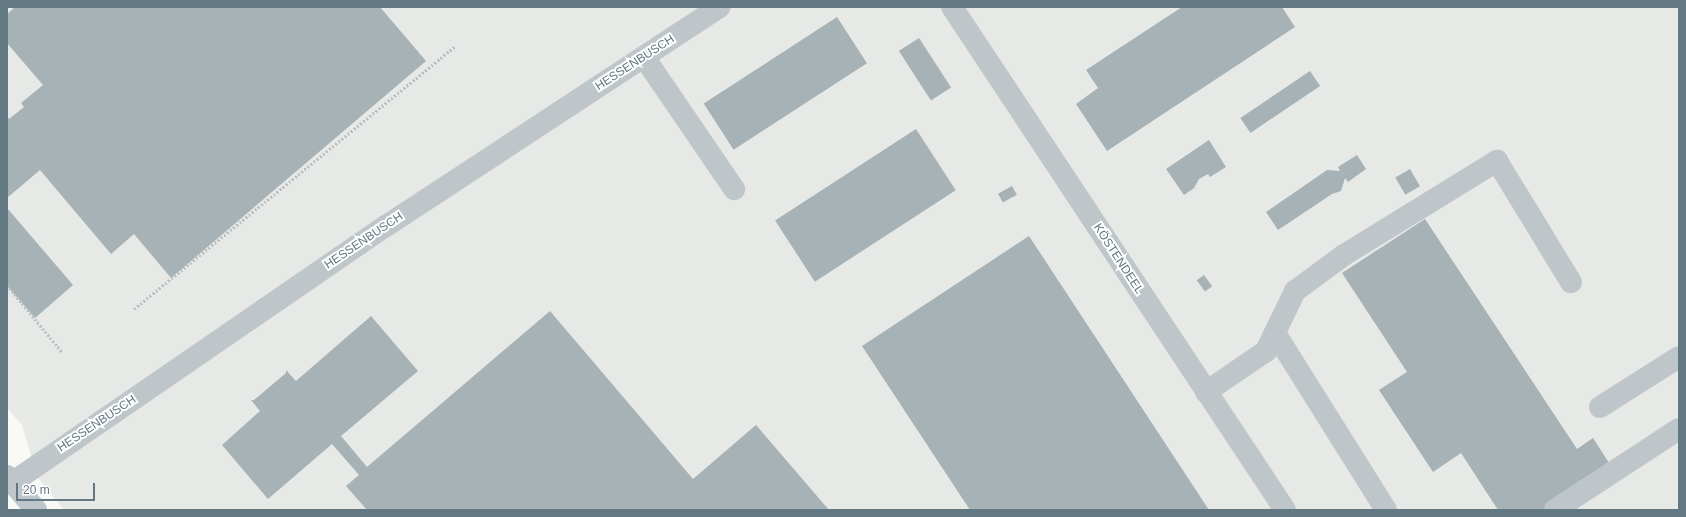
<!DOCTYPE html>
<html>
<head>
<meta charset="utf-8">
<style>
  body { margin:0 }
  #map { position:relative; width:1686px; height:517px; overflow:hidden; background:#f9f9f6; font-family:Arial,sans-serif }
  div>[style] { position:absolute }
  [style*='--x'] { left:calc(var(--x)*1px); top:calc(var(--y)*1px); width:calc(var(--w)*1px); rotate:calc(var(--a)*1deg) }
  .built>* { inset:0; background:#e7e9e7 }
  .building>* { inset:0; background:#a6b2b6; transform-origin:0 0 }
  .path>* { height:2.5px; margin-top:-1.25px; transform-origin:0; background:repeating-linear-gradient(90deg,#babfc1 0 2px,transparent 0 4px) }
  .minor>* { height:22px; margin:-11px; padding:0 11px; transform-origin:11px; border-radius:11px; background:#bfc6c9 }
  span { translate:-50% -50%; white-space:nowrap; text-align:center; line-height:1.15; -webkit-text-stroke:4px #fff; paint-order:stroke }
  .street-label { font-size:12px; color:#627983 }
  .frame { position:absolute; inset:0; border:8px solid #627983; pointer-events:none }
  .scale { position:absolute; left:16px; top:483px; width:79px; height:18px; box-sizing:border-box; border:2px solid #627983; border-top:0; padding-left:5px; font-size:12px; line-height:14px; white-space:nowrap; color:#627983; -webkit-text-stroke:3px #fff; paint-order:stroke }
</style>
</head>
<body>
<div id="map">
  <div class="built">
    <div style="clip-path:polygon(7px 7px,1679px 7px,1679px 510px,64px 510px,37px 477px,22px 425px,7px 408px)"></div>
  </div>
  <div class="building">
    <div style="clip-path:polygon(15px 7px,380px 7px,426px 61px,171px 278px,134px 234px,111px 254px,40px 170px,7px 198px,7px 116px,9px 119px,24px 107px,21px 103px,43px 85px,7px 43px,7px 14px)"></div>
    <div style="clip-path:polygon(1182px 7px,1282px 7px,1295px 27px,1107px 151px,1076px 104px,1098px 88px,1086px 70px)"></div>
    <div style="left:837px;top:17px;width:55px;height:159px;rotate:57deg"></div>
    <div style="left:919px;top:38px;width:59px;height:24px;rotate:57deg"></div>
    <div style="left:1310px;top:71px;width:18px;height:84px;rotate:56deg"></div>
    <div style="left:916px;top:129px;width:73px;height:168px;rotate:57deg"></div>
    <div style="clip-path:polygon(1209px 140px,1226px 167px,1210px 177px,1208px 174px,1199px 179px,1194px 188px,1184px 195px,1166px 169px)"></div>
    <div style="clip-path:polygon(1357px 155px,1366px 169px,1348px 182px,1345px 178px,1341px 191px,1332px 194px,1278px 230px,1266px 212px,1327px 170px,1340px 171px,1338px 167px)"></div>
    <div style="left:1410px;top:169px;width:20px;height:17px;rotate:60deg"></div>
    <div style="left:1012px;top:186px;width:10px;height:16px;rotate:61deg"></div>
    <div style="clip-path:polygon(7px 208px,73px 285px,35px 318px,7px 286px)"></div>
    <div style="clip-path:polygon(1425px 219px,1577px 449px,1593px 438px,1611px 466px,1545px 510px,1498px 510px,1461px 453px,1433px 472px,1379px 390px,1407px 372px,1342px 273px)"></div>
    <div style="clip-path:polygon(1029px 236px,1209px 510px,970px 510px,862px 346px)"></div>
    <div style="left:1204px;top:275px;width:14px;height:9px;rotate:54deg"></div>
    <div style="clip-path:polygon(550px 311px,693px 479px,756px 425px,829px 510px,367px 510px,346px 486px,359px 475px,332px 444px,268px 499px,222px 445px,260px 411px,251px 400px,254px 400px,286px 373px,286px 370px,296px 381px,371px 316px,418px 371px,341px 436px,367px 467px)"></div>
  </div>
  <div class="path">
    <div style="--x:7;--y:285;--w:87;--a:50.6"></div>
    <div style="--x:134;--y:309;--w:414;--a:-39.3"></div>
  </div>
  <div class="minor">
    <div style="--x:952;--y:7;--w:603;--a:56.49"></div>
    <div style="--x:644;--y:57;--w:160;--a:55.7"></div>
    <div style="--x:1275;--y:333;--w:209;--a:57.9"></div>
    <div style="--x:1206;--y:392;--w:73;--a:-34.3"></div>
    <div style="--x:1266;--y:351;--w:67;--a:-64.2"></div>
    <div style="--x:1295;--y:291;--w:61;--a:-36.3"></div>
    <div style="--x:1344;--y:255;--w:180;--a:-31.6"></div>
    <div style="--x:1497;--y:161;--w:142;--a:58.6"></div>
    <div style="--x:1600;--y:407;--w:93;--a:-32.3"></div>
    <div style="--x:7;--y:476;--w:45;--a:49.5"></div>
    <div style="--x:13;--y:482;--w:452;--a:-34.5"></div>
    <div style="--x:386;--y:226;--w:399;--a:-33.3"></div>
    <div style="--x:1555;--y:510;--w:148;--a:-33.2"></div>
  </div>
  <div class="street-label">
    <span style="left:635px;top:63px;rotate:-33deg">HESSENBUSCH</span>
    <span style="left:364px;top:241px;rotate:-34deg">HESSENBUSCH</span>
    <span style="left:1118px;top:259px;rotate:57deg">KÖSTENDEEL</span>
    <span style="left:97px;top:424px;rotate:-34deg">HESSENBUSCH</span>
  </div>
  <div class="frame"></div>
  <div class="scale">20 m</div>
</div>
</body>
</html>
